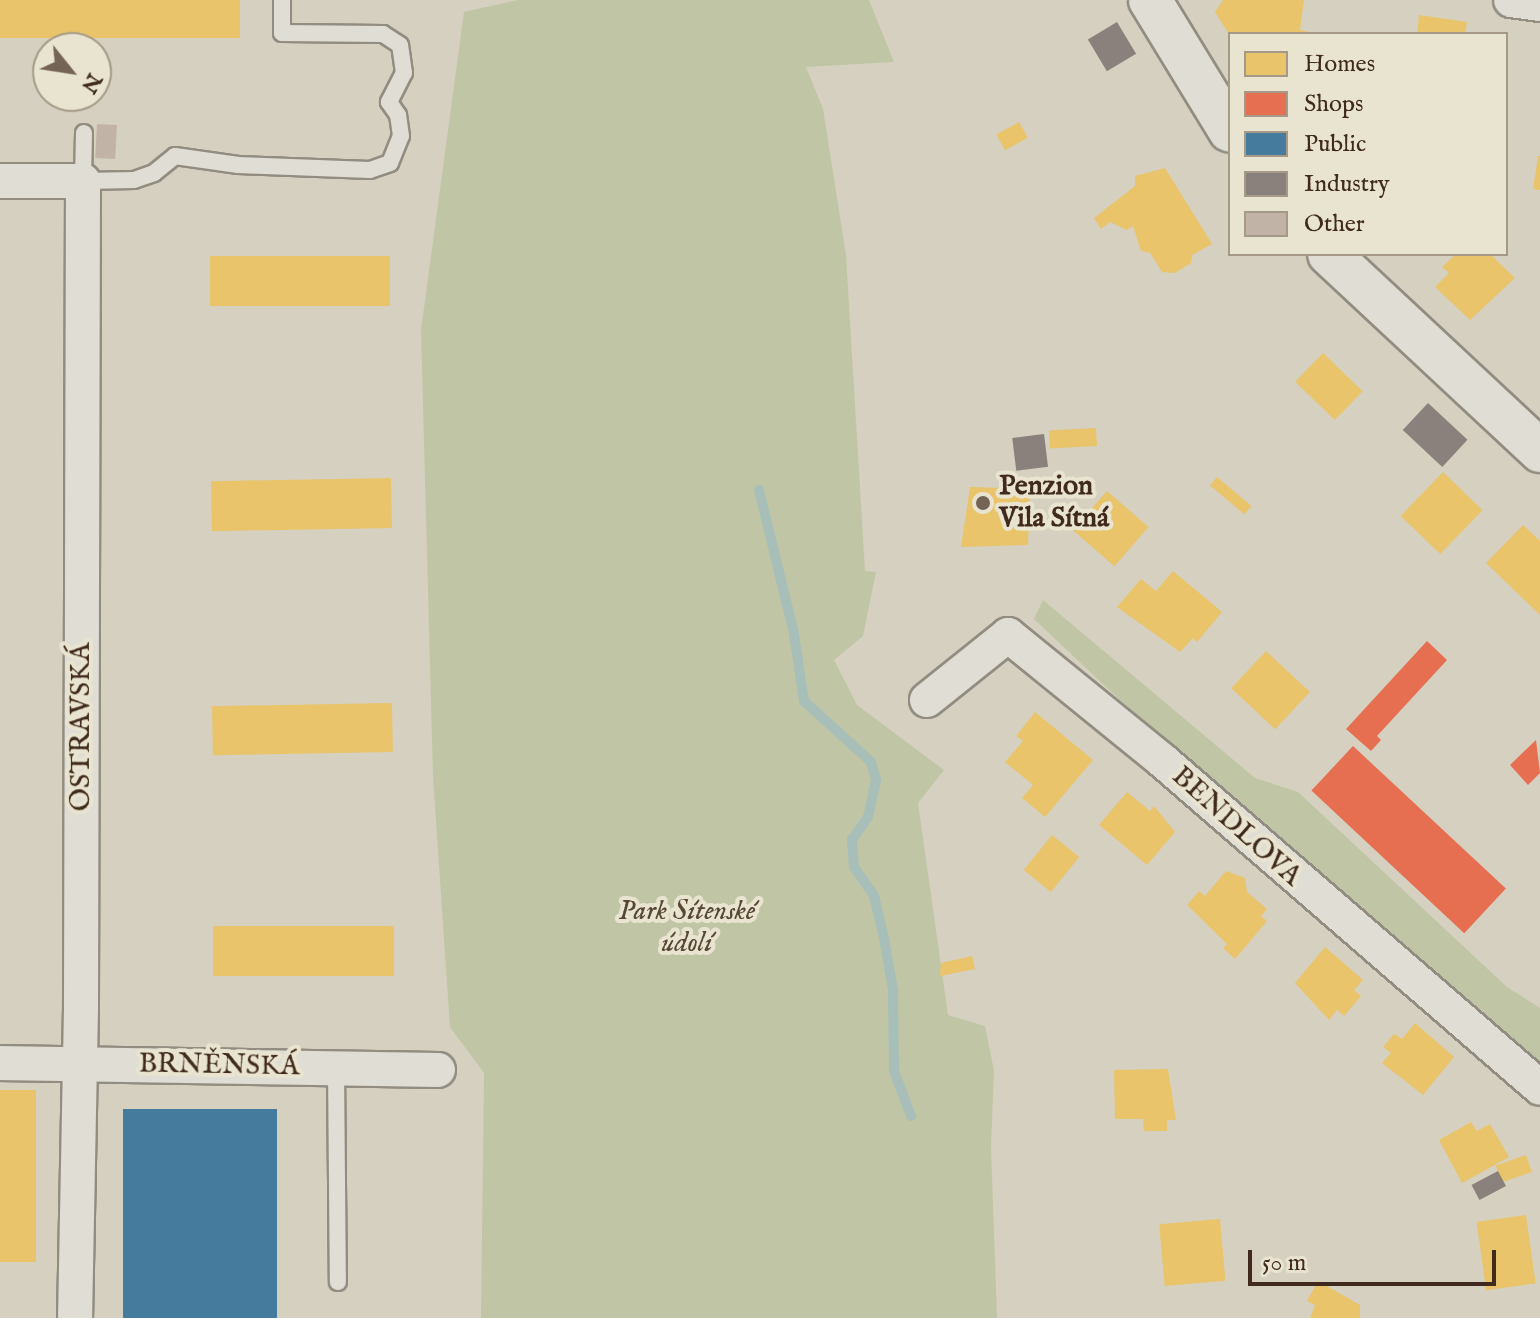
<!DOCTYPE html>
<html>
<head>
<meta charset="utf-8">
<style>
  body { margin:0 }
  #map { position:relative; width:1540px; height:1318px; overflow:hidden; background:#d5d0bf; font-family:"IM FELL English",serif }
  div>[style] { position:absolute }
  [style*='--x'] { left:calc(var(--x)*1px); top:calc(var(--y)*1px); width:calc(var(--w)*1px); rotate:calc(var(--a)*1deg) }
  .green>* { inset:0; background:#c0c6a5 }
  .homes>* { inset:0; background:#e9c46a; transform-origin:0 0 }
  .shops>* { inset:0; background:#e76f51; transform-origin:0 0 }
  .public>* { inset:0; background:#457b9d; transform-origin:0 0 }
  .industry>* { inset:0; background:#8a817c; transform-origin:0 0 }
  .stream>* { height:10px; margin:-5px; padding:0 5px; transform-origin:5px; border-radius:5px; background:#a8beb9 }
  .building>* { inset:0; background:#c1b4a7; transform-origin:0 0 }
  .roads { filter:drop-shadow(2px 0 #928c81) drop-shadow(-2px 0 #928c81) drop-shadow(0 2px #928c81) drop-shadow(0 -2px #928c81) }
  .service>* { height:16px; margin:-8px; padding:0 8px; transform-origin:8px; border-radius:8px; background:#dfddd4 }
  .minor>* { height:34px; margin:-17px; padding:0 17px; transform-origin:17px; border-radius:17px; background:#dfddd4 }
  .tertiary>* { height:42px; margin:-21px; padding:0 21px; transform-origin:21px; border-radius:21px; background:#dfddd4 }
  .dots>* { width:22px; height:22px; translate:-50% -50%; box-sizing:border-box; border:4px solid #e9e4d0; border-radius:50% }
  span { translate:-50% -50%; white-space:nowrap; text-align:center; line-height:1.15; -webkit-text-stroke:8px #e9e4d0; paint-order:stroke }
  .poi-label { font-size:28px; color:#402a1d; font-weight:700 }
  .left { translate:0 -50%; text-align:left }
  .street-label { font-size:28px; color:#402a1d }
  .park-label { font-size:28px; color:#564834; font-style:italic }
  .legend { position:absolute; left:1228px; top:32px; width:280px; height:224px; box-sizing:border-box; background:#e9e4d0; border:2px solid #a59a88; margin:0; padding:10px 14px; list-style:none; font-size:24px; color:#402a1d }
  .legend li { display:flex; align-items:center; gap:16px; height:40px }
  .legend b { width:40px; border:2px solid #a59a88 }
  .north { position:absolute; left:32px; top:32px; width:80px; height:80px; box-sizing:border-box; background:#e9e4d0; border:2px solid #a59a88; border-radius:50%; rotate:120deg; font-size:22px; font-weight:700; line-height:32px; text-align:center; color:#402a1d }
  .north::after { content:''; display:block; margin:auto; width:28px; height:36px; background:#746456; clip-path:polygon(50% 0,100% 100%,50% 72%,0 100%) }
  .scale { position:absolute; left:1248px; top:1250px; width:248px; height:36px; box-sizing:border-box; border:4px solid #402a1d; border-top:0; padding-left:10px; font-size:24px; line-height:28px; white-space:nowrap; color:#402a1d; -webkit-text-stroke:6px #e9e4d0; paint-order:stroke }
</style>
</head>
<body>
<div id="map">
  <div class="green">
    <div style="clip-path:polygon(518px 0,869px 0,894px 62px,806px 67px,823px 109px,846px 255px,865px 571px,876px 572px,863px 636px,834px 660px,857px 705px,944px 770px,918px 803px,948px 1015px,985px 1026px,994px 1071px,991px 1147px,997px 1318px,481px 1318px,484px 1073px,450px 1027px,433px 777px,421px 330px,464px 12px)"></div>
    <div style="clip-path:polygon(1043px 600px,1255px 778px,1298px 792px,1507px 987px,1540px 1008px,1540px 1071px,1227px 801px,1034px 619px)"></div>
  </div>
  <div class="homes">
    <div style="left:0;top:0;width:240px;height:38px"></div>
    <div style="clip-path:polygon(1223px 0,1304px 0,1300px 30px,1319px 34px,1229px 34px,1215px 12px)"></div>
    <div style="clip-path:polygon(1419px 15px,1467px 22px,1465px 34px,1417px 34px)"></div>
    <div style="left:1019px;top:122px;width:18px;height:26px;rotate:61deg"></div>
    <div style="clip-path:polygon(1538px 156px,1540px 156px,1540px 190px,1533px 189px)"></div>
    <div style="clip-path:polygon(1165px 168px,1212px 244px,1192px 255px,1191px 263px,1175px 273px,1162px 272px,1150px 253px,1141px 251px,1133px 226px,1127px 230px,1110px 222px,1101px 229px,1094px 218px,1135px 186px,1135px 176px)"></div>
    <div style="clip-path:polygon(1456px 254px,1490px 254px,1515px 278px,1470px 320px,1435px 287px,1449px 273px,1442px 267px)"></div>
    <div style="left:390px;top:256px;width:50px;height:180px;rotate:90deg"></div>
    <div style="left:1323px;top:353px;width:55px;height:40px;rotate:44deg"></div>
    <div style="left:1096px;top:428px;width:18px;height:47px;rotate:87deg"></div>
    <div style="left:1443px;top:472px;width:55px;height:61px;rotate:44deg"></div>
    <div style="left:1217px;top:477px;width:45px;height:11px;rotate:40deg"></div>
    <div style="left:391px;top:478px;width:50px;height:180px;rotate:89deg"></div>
    <div style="clip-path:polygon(970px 487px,1030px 489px,1028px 545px,961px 547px)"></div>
    <div style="left:1107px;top:491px;width:55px;height:52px;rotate:41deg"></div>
    <div style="clip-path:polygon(1523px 525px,1540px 541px,1540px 615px,1486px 563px)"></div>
    <div style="clip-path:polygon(1173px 571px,1222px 612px,1197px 642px,1193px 638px,1180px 652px,1117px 607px,1141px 579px,1156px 591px)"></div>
    <div style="left:1266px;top:651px;width:60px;height:51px;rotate:43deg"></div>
    <div style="left:392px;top:703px;width:49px;height:180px;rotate:89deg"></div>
    <div style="clip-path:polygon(1035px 712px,1093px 760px,1045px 817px,1022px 798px,1033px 785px,1005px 762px,1023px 741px,1016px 736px)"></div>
    <div style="clip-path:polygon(1127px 792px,1150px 811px,1154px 806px,1175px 832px,1147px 865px,1099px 825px)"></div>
    <div style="left:1052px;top:835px;width:35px;height:45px;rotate:39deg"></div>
    <div style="clip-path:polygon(1226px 871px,1245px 878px,1247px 892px,1267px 909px,1261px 916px,1267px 921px,1235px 959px,1223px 948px,1227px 944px,1187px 905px,1199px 891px,1205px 896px)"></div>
    <div style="left:394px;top:926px;width:50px;height:181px;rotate:90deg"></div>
    <div style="clip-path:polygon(1325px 947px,1363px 980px,1354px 990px,1361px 996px,1344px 1016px,1337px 1010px,1329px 1020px,1295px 983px)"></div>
    <div style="clip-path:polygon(972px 956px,975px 969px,940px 976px,941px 963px)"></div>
    <div style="clip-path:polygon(1415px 1023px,1454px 1057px,1423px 1095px,1382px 1063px,1391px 1053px,1383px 1047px,1394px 1034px,1402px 1039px)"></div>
    <div style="clip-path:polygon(1168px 1069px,1176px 1120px,1167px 1120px,1167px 1131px,1144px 1131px,1143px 1119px,1115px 1119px,1114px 1070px)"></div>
    <div style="left:0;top:1090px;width:36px;height:172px"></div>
    <div style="clip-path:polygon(1471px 1122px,1477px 1131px,1490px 1124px,1509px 1157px,1462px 1183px,1439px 1140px)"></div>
    <div style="left:1526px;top:1155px;width:18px;height:32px;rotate:71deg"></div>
    <div style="left:1526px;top:1215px;width:69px;height:50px;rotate:82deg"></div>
    <div style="left:1220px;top:1219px;width:62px;height:61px;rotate:85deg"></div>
    <div style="clip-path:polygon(1318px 1281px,1360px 1305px,1360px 1318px,1310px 1318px,1315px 1305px,1307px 1301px)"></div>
  </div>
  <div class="shops">
    <div style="clip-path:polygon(1427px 641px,1447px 660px,1377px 736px,1381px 740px,1371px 751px,1346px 729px)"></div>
    <div style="clip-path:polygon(1536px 740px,1540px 773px,1528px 785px,1510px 765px)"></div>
    <div style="left:1353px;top:746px;width:209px;height:61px;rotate:43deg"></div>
  </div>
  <div class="public">
    <div style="left:123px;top:1109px;width:154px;height:209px"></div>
  </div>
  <div class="industry">
    <div style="left:1117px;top:22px;width:37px;height:34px;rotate:59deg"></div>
    <div style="left:1428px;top:403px;width:54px;height:37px;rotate:43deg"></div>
    <div style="left:1044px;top:434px;width:33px;height:32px;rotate:83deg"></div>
    <div style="left:1498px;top:1171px;width:17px;height:30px;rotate:62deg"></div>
  </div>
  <div class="stream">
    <div style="--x:759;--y:490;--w:148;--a:76.3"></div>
    <div style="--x:794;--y:634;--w:68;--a:81.5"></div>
    <div style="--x:804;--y:701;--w:91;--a:42.3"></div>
    <div style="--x:871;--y:762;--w:19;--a:74"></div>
    <div style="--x:876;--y:780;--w:38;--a:102"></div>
    <div style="--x:868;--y:817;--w:28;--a:125"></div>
    <div style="--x:852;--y:840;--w:27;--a:86"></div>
    <div style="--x:854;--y:867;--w:35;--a:55"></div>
    <div style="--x:874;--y:896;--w:43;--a:76.6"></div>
    <div style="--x:884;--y:938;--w:53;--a:80.2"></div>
    <div style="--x:893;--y:990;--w:81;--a:89.3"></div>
    <div style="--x:894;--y:1071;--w:48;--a:69.3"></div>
  </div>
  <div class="building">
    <div style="left:97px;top:124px;width:20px;height:34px;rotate:3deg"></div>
  </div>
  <div class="roads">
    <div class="service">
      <div style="--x:84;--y:133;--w:48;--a:91.2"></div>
      <div style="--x:83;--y:181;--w:51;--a:-1.1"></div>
      <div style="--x:134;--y:180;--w:21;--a:-19"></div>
      <div style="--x:154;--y:173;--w:27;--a:-39"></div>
      <div style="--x:175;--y:156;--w:64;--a:8.1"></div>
      <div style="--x:238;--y:165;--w:132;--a:2.2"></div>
      <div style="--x:370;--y:170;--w:21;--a:-19"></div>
      <div style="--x:390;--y:163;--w:29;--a:-68"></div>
      <div style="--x:401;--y:136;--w:21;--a:-98"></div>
      <div style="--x:398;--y:115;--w:16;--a:-125"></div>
      <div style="--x:389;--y:102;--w:33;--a:-63"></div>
      <div style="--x:404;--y:73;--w:28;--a:-98"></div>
      <div style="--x:400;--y:45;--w:20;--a:-147"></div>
      <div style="--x:383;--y:34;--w:101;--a:-179.4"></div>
      <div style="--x:282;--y:33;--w:33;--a:-90"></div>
      <div style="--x:336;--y:1068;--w:214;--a:89.5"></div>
    </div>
    <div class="minor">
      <div style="--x:1511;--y:0;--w:29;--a:8"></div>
      <div style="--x:0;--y:181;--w:83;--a:0"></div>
      <div style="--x:83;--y:181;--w:827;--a:90.14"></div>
      <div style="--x:81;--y:1008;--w:310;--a:91.1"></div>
      <div style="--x:927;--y:700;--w:104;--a:-38.7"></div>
      <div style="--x:1008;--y:635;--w:200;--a:39.1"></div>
      <div style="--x:1163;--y:761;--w:499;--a:40.9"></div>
      <div style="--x:0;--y:1063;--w:438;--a:0.9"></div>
    </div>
    <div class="tertiary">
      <div style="--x:1150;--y:0;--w:153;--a:58.6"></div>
      <div style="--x:1329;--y:254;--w:289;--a:43"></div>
    </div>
  </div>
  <div class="dots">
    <div style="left:983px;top:503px;background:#746456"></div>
  </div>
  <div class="poi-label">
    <span class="left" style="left:999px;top:503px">Penzion<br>Vila Sítná</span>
  </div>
  <div class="street-label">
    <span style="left:82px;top:727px;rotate:-90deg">OSTRAVSKÁ</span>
    <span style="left:1236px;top:827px;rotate:42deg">BENDLOVA</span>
    <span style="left:219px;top:1066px;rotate:1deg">BRNĚNSKÁ</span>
  </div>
  <div class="park-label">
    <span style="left:687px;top:928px">Park Sítenské<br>údolí</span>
  </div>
  <ul class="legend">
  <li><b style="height:22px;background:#e9c46a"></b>Homes</li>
  <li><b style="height:22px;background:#e76f51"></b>Shops</li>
  <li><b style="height:22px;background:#457b9d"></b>Public</li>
  <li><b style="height:22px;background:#8a817c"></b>Industry</li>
  <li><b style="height:22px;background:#c1b4a7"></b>Other</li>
  </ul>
  <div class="north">N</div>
  <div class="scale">50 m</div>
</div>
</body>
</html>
